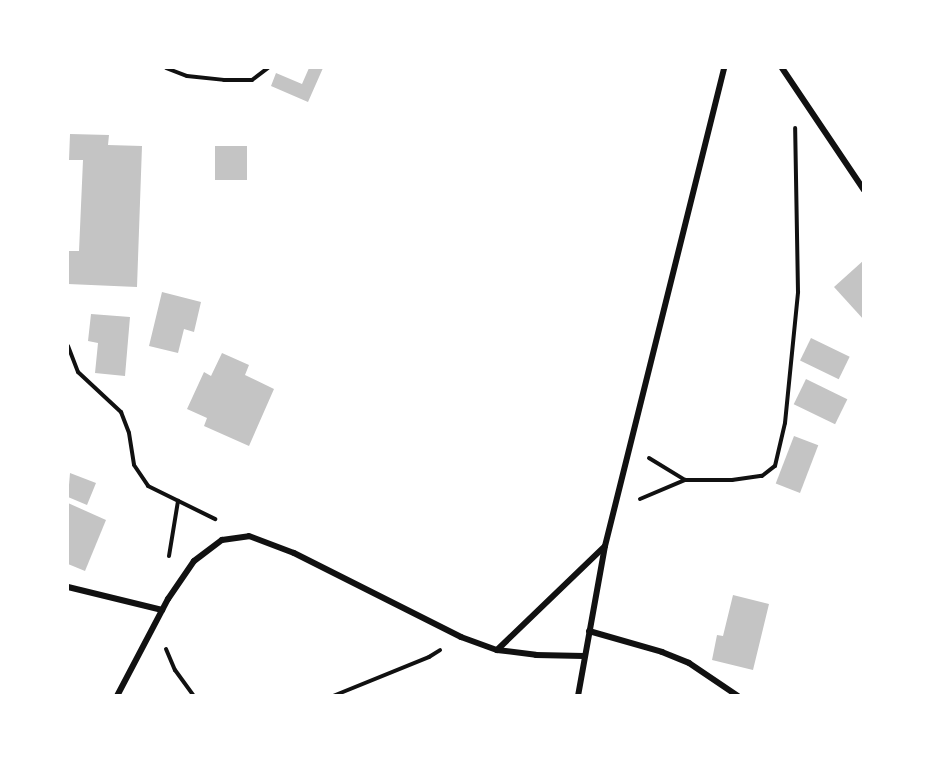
<!DOCTYPE html>
<html>
<head>
<meta charset="utf-8">
<style>
  body { margin:0 }
  #map { position:relative; width:931px; height:763px; overflow:hidden; background:#fff; font-family:"Public Sans",sans-serif }
  div>[style] { position:absolute }
  [style*='--x'] { left:calc(var(--x)*1px); top:calc(var(--y)*1px); width:calc(var(--w)*1px); rotate:calc(var(--a)*1deg) }
  .building>* { inset:0; background:#c4c4c4; transform-origin:0 0 }
  .path>* { height:4px; margin:-2px; padding:0 2px; transform-origin:2px; border-radius:2px; background:#111 }
  .minor>* { height:6px; margin:-3px; padding:0 3px; transform-origin:3px; border-radius:3px; background:#111 }
  span { translate:-50% -50%; white-space:nowrap; text-align:center; line-height:1.15; -webkit-text-stroke:4.5px #fff; paint-order:stroke }
  .frame { position:absolute; inset:0; border:69px solid #fff; pointer-events:none }
</style>
</head>
<body>
<div id="map">
  <div class="building">
    <div style="clip-path:polygon(309px 68px,323px 68px,308px 102px,271px 86px,276px 73px,302px 84px)"></div>
    <div style="clip-path:polygon(70px 134px,109px 135px,108px 145px,142px 146px,137px 287px,68px 284px,68px 251px,79px 251px,83px 160px,69px 160px)"></div>
    <div style="left:215px;top:146px;width:32px;height:34px"></div>
    <div style="clip-path:polygon(864px 260px,864px 320px,834px 287px)"></div>
    <div style="clip-path:polygon(162px 292px,201px 302px,194px 332px,184px 329px,178px 353px,149px 346px)"></div>
    <div style="clip-path:polygon(91px 314px,130px 317px,125px 376px,95px 373px,98px 343px,88px 341px)"></div>
    <div style="left:811px;top:338px;width:43px;height:25px;rotate:26deg"></div>
    <div style="clip-path:polygon(222px 353px,249px 365px,245px 375px,274px 389px,249px 446px,204px 426px,207px 418px,187px 409px,204px 372px,211px 376px)"></div>
    <div style="left:806px;top:379px;width:46px;height:28px;rotate:26deg"></div>
    <div style="left:794px;top:436px;width:26px;height:51px;rotate:21deg"></div>
    <div style="clip-path:polygon(70px 473px,96px 483px,87px 505px,68px 497px)"></div>
    <div style="clip-path:polygon(68px 503px,106px 520px,85px 571px,68px 564px)"></div>
    <div style="clip-path:polygon(733px 595px,769px 604px,753px 670px,712px 660px,717px 635px,723px 636px)"></div>
  </div>
  <div class="path">
    <div style="--x:166;--y:68;--w:22;--a:21"></div>
    <div style="--x:187;--y:76;--w:37;--a:6"></div>
    <div style="--x:224;--y:80;--w:28;--a:0"></div>
    <div style="--x:252;--y:80;--w:20;--a:-37"></div>
    <div style="--x:68;--y:346;--w:28;--a:69"></div>
    <div style="--x:78;--y:372;--w:59;--a:42.9"></div>
    <div style="--x:121;--y:412;--w:22;--a:69"></div>
    <div style="--x:129;--y:433;--w:32;--a:81"></div>
    <div style="--x:134;--y:465;--w:25;--a:56"></div>
    <div style="--x:148;--y:486;--w:75;--a:26.2"></div>
    <div style="--x:649;--y:458;--w:42;--a:31.4"></div>
    <div style="--x:685;--y:480;--w:47;--a:0"></div>
    <div style="--x:732;--y:480;--w:30;--a:-8"></div>
    <div style="--x:762;--y:476;--w:16;--a:-38"></div>
    <div style="--x:775;--y:466;--w:44;--a:-76.9"></div>
    <div style="--x:785;--y:423;--w:132;--a:-84.3"></div>
    <div style="--x:798;--y:292;--w:164;--a:-91"></div>
    <div style="--x:640;--y:499;--w:49;--a:-22.9"></div>
    <div style="--x:169;--y:556;--w:56;--a:-80.7"></div>
    <div style="--x:166;--y:649;--w:23;--a:67"></div>
    <div style="--x:175;--y:670;--w:32;--a:54"></div>
    <div style="--x:333;--y:696;--w:104;--a:-22.1"></div>
    <div style="--x:429;--y:657;--w:13;--a:-32"></div>
  </div>
  <div class="minor">
    <div style="--x:782;--y:68;--w:147;--a:56.1"></div>
    <div style="--x:68;--y:587;--w:97;--a:13.7"></div>
    <div style="--x:589;--y:631;--w:76;--a:16"></div>
    <div style="--x:662;--y:652;--w:29;--a:22"></div>
    <div style="--x:689;--y:663;--w:59;--a:34"></div>
    <div style="--x:497;--y:650;--w:149;--a:-43.9"></div>
    <div style="--x:117;--y:696;--w:110;--a:-62.3"></div>
    <div style="--x:168;--y:599;--w:46;--a:-55.6"></div>
    <div style="--x:194;--y:561;--w:35;--a:-37"></div>
    <div style="--x:222;--y:540;--w:27;--a:-8"></div>
    <div style="--x:249;--y:536;--w:48;--a:20.7"></div>
    <div style="--x:294;--y:553;--w:187;--a:26.7"></div>
    <div style="--x:461;--y:637;--w:38;--a:20"></div>
    <div style="--x:497;--y:650;--w:39;--a:7"></div>
    <div style="--x:536;--y:655;--w:48;--a:1.2"></div>
    <div style="--x:578;--y:696;--w:152;--a:-79.8"></div>
    <div style="--x:605;--y:546;--w:493;--a:-76"></div>
  </div>
  <div class="frame"></div>
</div>
</body>
</html>
